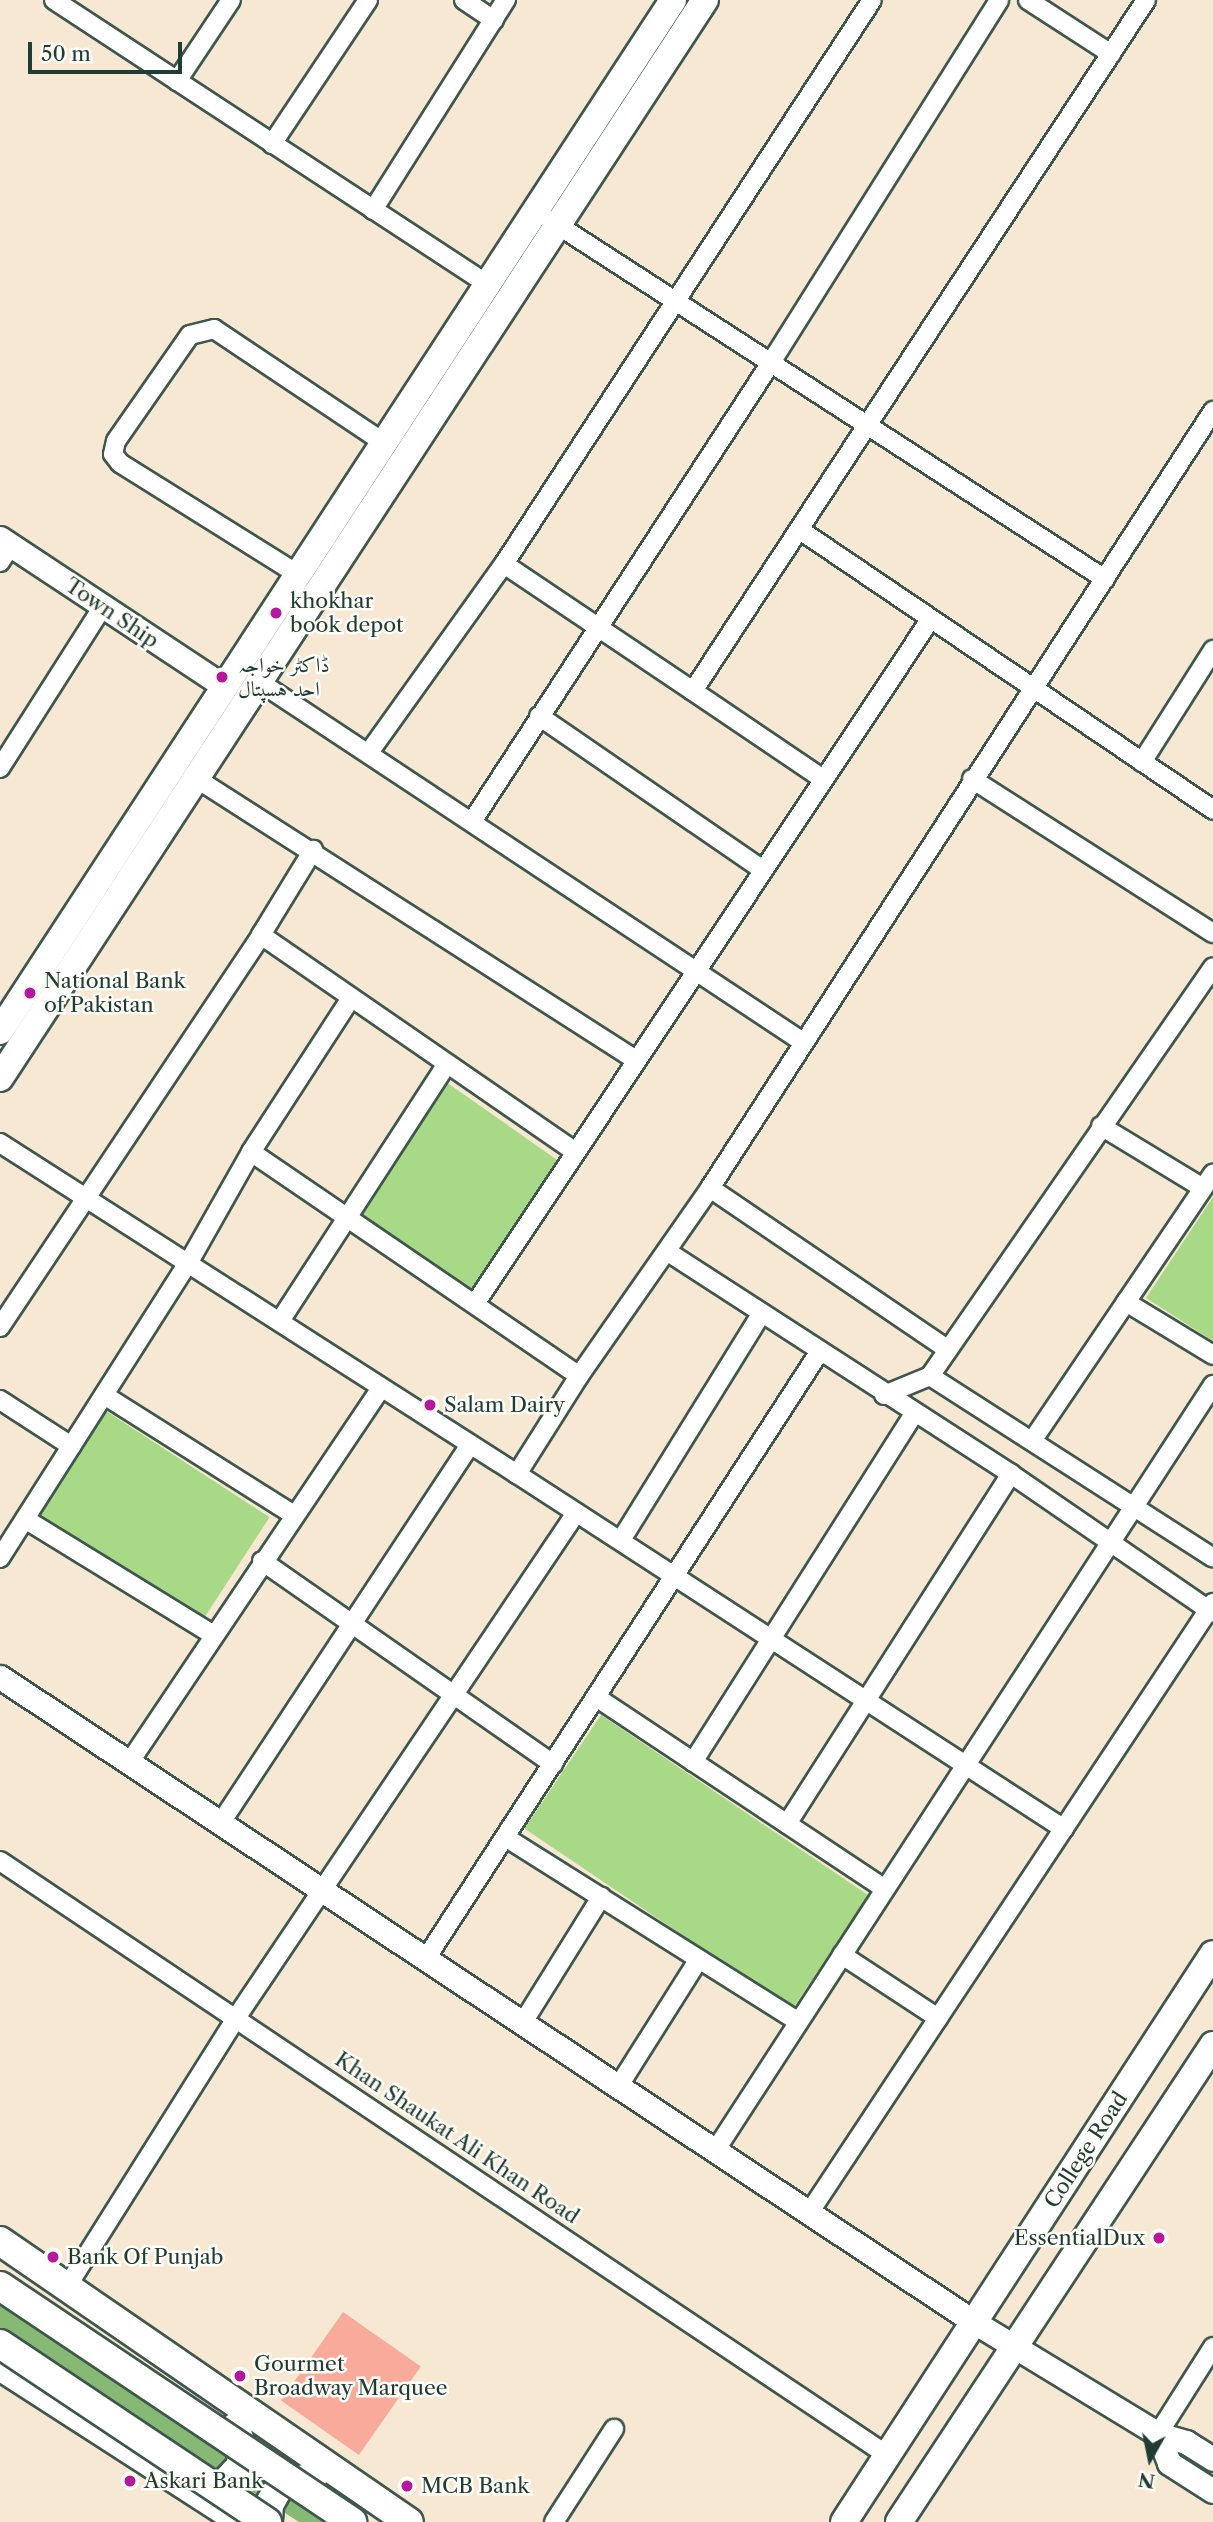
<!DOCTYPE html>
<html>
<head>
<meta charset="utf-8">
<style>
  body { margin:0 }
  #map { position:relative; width:1213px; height:2522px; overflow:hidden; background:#f6e8d2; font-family:"Libre Caslon Text",Amiri,serif }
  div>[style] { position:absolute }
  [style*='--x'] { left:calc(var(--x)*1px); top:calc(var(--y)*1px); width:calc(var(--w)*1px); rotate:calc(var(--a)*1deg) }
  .green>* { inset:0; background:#a8d987; transform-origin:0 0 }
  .forest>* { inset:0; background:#86b974 }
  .building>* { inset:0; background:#f8ab9b; transform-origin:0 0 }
  .roads { filter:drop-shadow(2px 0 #3f574c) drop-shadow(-2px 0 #3f574c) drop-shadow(0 2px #3f574c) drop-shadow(0 -2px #3f574c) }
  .minor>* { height:18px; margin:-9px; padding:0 9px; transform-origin:9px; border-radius:9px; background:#fff }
  .tertiary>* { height:23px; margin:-11.5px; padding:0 11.5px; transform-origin:11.5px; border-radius:11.5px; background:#fff }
  .secondary>* { height:26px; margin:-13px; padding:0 13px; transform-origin:13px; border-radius:13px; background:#fff }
  .primary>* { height:28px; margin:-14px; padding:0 14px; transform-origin:14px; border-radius:14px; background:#fff }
  .bridges { filter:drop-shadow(2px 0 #3f574c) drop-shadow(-2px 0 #3f574c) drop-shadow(0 2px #3f574c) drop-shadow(0 -2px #3f574c) }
  .primary-bridge>* { height:28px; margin:-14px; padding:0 14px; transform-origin:14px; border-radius:14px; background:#fff }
  .dots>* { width:19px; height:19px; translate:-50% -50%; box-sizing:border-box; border:4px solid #fdfcf7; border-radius:50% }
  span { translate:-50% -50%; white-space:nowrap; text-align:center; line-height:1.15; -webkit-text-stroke:5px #fdfcf7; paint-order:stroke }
  .poi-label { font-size:21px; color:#1f3d34 }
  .left { translate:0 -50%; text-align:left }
  .right { translate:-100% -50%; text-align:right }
  .street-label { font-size:21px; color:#1f3d34 }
  .north { position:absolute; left:1115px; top:2424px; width:70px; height:70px; -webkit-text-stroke:5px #fdfcf7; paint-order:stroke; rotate:189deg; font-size:19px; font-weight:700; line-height:28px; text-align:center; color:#1f3d34 }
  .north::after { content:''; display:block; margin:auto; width:24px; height:32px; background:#1f3d34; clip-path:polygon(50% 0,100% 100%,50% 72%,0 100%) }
  .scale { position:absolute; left:28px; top:42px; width:154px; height:32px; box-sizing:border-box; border:4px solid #1f3d34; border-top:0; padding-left:9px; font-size:21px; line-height:24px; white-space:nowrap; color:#1f3d34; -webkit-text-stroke:5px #fdfcf7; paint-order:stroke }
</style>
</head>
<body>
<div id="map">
  <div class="green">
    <div style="left:446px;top:1082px;width:145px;height:164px;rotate:35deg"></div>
    <div style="clip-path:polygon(1213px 1197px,1213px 1341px,1146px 1298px)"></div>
    <div style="left:106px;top:1411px;width:195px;height:124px;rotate:33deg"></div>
    <div style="left:601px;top:1715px;width:323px;height:137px;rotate:34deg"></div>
  </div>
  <div class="forest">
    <div style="clip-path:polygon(0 2288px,353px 2522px,299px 2522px,36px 2352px,0 2328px)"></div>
  </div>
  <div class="building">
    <div style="left:343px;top:2312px;width:95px;height:108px;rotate:35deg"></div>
  </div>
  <div class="roads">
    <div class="minor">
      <div style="--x:54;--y:0;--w:518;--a:33.26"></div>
      <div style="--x:464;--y:0;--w:36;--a:34"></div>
      <div style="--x:1028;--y:0;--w:99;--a:33"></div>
      <div style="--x:177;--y:81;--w:97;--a:-56.3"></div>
      <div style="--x:272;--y:144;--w:173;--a:-56.3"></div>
      <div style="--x:373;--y:210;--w:249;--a:-57.7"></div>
      <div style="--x:550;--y:220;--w:661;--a:32.9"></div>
      <div style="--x:800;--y:530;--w:499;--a:34.1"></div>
      <div style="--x:0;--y:562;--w:20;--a:-57"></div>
      <div style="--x:504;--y:564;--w:673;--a:-56.88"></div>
      <div style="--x:299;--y:575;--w:211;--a:-148"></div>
      <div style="--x:120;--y:463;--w:11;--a:-128"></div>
      <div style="--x:113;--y:454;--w:13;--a:-77"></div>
      <div style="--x:116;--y:441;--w:129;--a:-55.1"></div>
      <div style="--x:190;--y:335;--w:25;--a:-14"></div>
      <div style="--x:214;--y:329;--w:205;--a:33.8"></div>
      <div style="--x:258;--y:681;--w:654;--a:33.52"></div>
      <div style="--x:693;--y:691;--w:157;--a:34.1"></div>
      <div style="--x:539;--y:716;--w:272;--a:34.5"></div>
      <div style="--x:370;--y:751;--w:230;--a:-54.4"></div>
      <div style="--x:504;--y:564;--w:228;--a:33.9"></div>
      <div style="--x:693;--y:691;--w:826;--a:-56.75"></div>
      <div style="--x:1142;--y:762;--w:133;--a:-57.6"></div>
      <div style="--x:0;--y:768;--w:190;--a:-57.5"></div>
      <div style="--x:194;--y:777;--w:525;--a:32.63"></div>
      <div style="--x:972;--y:779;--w:286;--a:32.6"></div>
      <div style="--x:473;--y:820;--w:544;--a:-56.92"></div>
      <div style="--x:770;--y:364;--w:430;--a:-57.8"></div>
      <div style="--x:261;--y:935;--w:100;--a:-58.5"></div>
      <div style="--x:1101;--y:1126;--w:119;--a:31.3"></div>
      <div style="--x:0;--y:1143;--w:614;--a:32.63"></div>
      <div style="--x:517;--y:1474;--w:116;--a:-57.7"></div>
      <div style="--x:579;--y:1376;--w:229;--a:-55.1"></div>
      <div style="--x:710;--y:1188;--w:926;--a:-57.08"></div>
      <div style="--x:251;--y:1152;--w:184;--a:-57"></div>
      <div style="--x:710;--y:1188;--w:287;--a:34.2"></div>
      <div style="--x:668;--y:1252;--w:409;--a:32.9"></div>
      <div style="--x:1011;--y:1474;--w:245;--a:34.5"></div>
      <div style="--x:1126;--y:1302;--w:102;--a:31.3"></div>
      <div style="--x:475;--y:1304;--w:822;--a:-56.37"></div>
      <div style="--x:280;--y:1321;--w:306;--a:-57"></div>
      <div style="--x:0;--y:1327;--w:471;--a:-56.3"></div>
      <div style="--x:261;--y:935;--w:382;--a:34.6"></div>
      <div style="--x:930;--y:1376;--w:336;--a:32.7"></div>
      <div style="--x:104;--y:1395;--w:225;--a:32.3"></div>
      <div style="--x:884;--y:1395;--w:50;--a:-22.4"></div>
      <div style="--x:930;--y:1376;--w:497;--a:-55.3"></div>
      <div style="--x:0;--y:1400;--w:85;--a:32.9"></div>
      <div style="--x:1032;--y:1441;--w:323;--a:-55.9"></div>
      <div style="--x:517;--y:1474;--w:652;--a:32.98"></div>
      <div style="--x:25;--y:1519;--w:220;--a:31.6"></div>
      <div style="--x:621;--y:1540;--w:267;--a:-58.2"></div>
      <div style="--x:0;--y:1558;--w:353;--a:-57.5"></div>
      <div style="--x:190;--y:1260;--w:124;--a:-60.5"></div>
      <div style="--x:251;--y:1152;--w:397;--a:34.3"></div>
      <div style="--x:262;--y:1561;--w:355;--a:34.9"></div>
      <div style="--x:596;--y:1697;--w:347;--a:33.6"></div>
      <div style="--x:693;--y:1762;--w:411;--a:-57.6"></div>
      <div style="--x:129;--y:1763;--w:450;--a:-56.1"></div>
      <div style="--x:220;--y:1824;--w:453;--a:-56.6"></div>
      <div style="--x:787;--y:1824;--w:416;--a:-57.4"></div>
      <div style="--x:505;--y:1837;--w:347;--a:32.2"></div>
      <div style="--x:0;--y:1861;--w:1068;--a:33.81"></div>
      <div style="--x:842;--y:1955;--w:115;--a:33.3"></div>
      <div style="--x:425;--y:1960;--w:726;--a:-57.03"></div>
      <div style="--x:522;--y:2024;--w:150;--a:-58.1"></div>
      <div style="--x:618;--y:2087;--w:151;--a:-57.7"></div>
      <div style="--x:715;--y:2151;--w:914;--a:-56.97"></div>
      <div style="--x:809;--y:2213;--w:732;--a:-56.48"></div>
      <div style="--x:68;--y:2285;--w:315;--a:-57.8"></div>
      <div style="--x:236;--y:2018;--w:609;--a:-56.05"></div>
      <div style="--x:1158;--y:2434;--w:103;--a:-57.7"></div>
      <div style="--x:554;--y:2522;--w:111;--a:-57.2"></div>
    </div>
    <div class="tertiary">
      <div style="--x:0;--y:538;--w:270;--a:33.5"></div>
      <div style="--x:0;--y:1677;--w:1168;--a:33.51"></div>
      <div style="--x:974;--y:2322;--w:215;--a:31.3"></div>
      <div style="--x:1213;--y:2459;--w:32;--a:-148"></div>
      <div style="--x:1186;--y:2442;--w:29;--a:-164"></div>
      <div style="--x:1158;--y:2434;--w:31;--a:69"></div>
      <div style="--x:1169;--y:2463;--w:52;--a:32.5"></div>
    </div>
    <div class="secondary">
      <div style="--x:0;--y:1031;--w:1231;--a:-56.86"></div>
      <div style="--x:0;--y:1078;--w:1288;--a:-56.82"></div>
      <div style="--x:844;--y:2522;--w:677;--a:-56.99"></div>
      <div style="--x:899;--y:2522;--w:571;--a:-56.64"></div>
    </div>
    <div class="primary">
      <div style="--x:0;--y:2241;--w:496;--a:34.5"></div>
      <div style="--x:0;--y:2366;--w:288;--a:32.8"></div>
      <div style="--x:195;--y:2487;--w:28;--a:-4"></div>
      <div style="--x:223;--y:2485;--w:26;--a:-47"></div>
      <div style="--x:241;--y:2466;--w:19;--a:-87"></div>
      <div style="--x:242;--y:2447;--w:21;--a:-109"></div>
      <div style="--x:268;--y:2522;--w:17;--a:-87"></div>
      <div style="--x:269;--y:2505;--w:23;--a:-61"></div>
      <div style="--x:280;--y:2485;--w:34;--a:-14"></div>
    </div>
  </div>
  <div class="bridges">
    <div class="primary-bridge">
      <div style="--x:0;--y:2286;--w:424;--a:33.8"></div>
      <div style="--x:0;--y:2344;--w:321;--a:33.7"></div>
    </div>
  </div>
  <div class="dots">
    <div style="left:276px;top:613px;background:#b5179e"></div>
    <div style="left:222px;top:677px;background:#b5179e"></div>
    <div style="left:30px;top:993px;background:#b5179e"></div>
    <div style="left:430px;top:1405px;background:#b5179e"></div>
    <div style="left:1159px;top:2238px;background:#b5179e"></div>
    <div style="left:53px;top:2257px;background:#b5179e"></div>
    <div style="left:240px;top:2376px;background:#b5179e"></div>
    <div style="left:130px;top:2481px;background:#b5179e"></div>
    <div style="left:407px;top:2486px;background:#b5179e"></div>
  </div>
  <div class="poi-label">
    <span class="left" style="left:290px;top:613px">khokhar<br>book depot</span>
    <span class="left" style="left:238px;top:677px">ڈاکٹر خواجہ<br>احد ہسپتال</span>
    <span class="left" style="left:44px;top:993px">National Bank<br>of Pakistan</span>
    <span class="left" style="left:444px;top:1405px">Salam Dairy</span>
    <span class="right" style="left:1145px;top:2238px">EssentialDux</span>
    <span class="left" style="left:67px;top:2257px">Bank Of Punjab</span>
    <span class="left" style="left:254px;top:2376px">Gourmet<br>Broadway Marquee</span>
    <span class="left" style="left:144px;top:2481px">Askari Bank</span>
    <span class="left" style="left:421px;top:2486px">MCB Bank</span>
  </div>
  <div class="street-label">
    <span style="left:112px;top:613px;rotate:34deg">Town Ship</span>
    <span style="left:457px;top:2138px;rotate:34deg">Khan Shaukat Ali Khan Road</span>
    <span style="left:1086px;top:2150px;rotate:-57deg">College Road</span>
  </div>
  <div class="north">N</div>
  <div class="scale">50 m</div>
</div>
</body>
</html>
